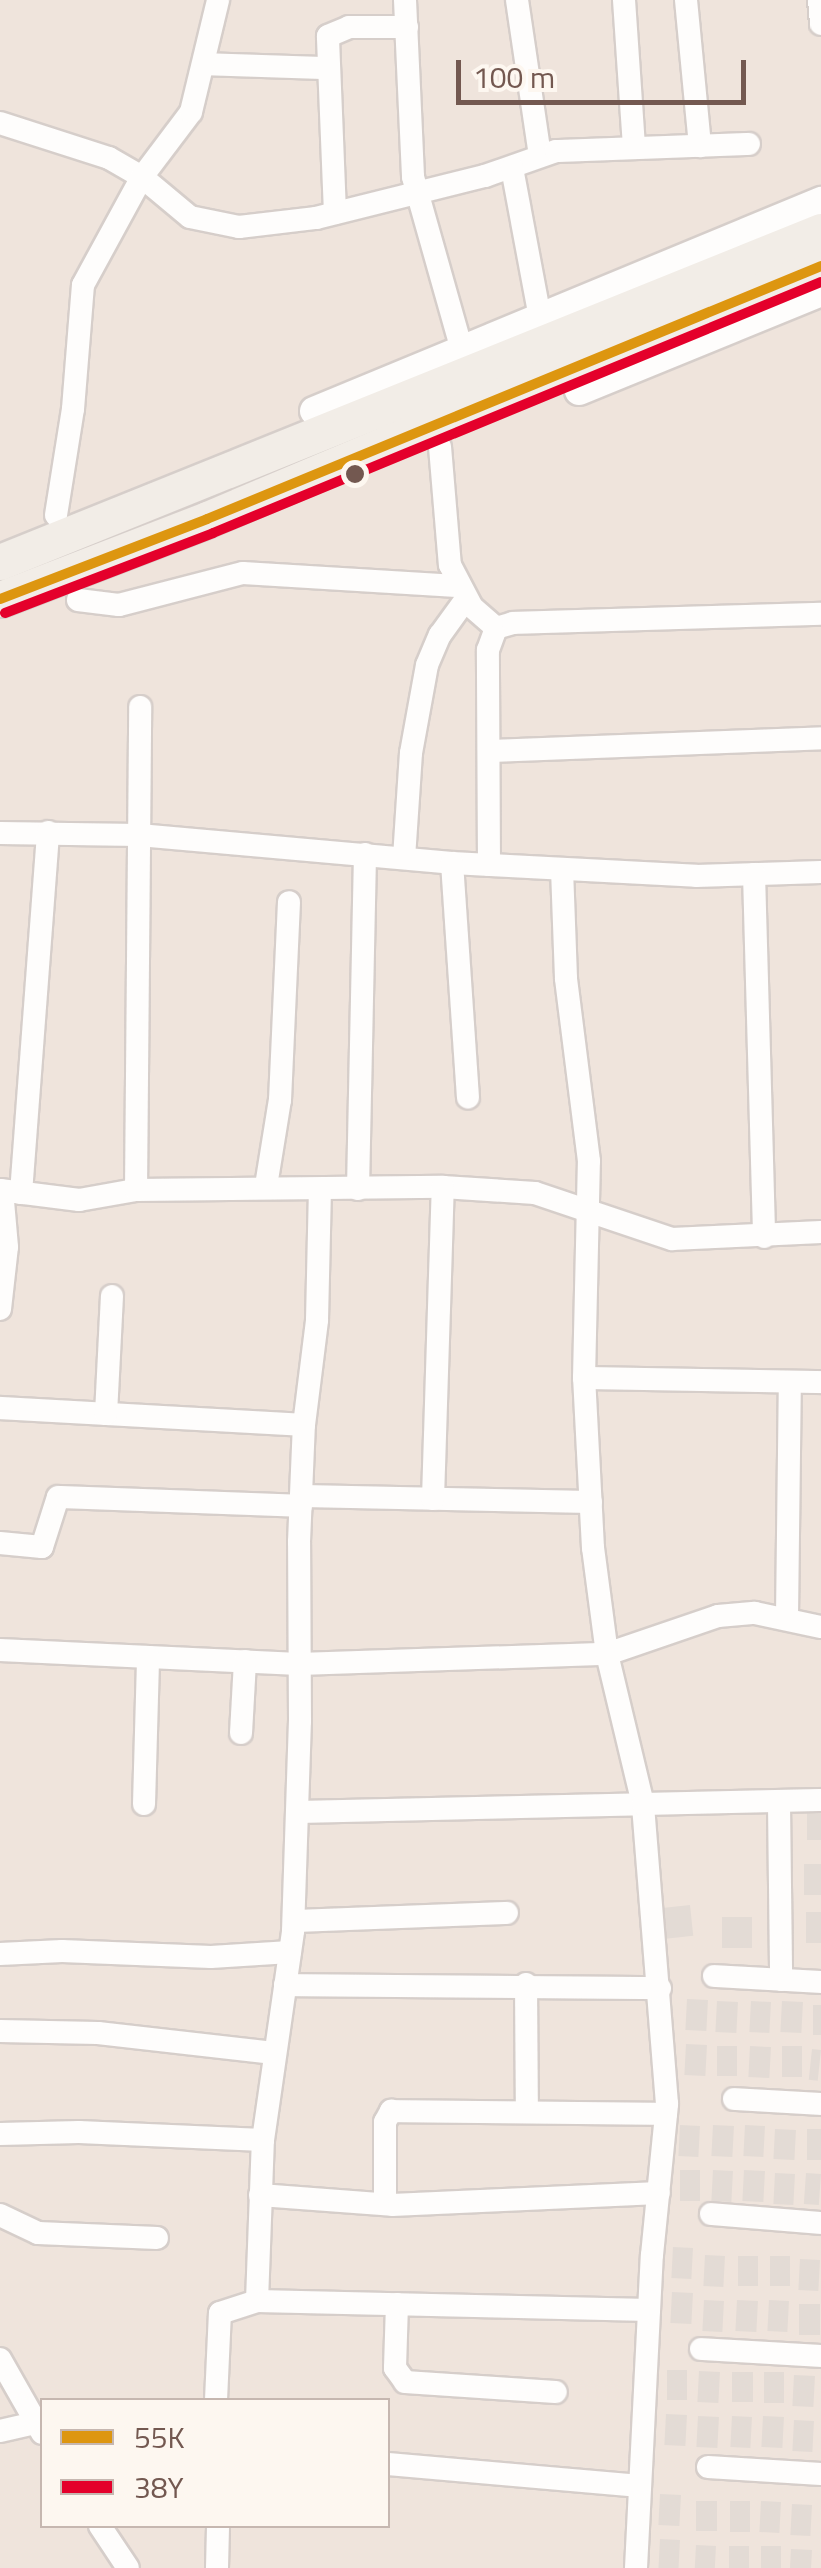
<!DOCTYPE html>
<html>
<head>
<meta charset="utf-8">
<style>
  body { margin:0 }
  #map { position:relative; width:821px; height:2568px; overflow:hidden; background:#f7f2ee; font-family:"Titillium Web",sans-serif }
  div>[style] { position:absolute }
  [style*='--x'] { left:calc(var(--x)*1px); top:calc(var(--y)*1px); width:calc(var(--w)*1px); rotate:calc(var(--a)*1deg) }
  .residential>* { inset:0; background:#efe4dc }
  .building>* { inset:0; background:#e3dbd5; transform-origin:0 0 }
  .roads { filter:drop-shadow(2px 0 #d6ceca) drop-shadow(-2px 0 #d6ceca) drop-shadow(0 2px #d6ceca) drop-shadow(0 -2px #d6ceca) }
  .minor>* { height:22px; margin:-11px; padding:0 11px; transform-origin:11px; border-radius:11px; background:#fefdfc }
  .tertiary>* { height:28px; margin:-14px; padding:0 14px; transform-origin:14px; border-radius:14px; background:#fefdfc }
  .primary>* { height:35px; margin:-17.5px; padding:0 17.5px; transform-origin:17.5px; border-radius:17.5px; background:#f2ede7 }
  .bus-1>* { height:10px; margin:-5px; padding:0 5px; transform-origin:5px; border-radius:5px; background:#dd9610 }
  .bus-2>* { height:10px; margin:-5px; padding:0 5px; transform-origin:5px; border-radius:5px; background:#e4002b }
  .dots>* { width:28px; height:28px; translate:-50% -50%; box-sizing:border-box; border:5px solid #fdf7f0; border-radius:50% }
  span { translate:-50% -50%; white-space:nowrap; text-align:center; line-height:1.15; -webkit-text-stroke:9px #fdf7f0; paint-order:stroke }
  .legend { position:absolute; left:40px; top:2398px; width:350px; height:130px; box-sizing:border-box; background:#fdf7f0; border:2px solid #c6b7b0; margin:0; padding:12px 18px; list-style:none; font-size:30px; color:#735850 }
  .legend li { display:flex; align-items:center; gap:20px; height:50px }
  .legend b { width:50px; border:2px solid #c6b7b0 }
  .scale { position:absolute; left:456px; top:60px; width:290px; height:45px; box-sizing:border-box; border:5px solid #735850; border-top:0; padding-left:12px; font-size:30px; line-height:35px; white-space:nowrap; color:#735850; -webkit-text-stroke:8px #fdf7f0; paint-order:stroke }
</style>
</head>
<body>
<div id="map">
  <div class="residential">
    <div style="clip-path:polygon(evenodd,0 0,821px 0,821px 2568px,0 2568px,0 0,42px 2400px,388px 2400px,388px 2526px,42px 2526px,42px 2400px)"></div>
  </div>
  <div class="building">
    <div style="left:807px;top:1809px;width:14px;height:31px"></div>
    <div style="left:804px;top:1864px;width:17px;height:31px"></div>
    <div style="left:690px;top:1905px;width:31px;height:30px;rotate:84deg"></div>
    <div style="left:806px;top:1912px;width:15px;height:31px"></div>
    <div style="left:722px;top:1917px;width:30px;height:31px"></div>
    <div style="left:687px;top:1999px;width:21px;height:31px;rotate:3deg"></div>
    <div style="left:717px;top:2001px;width:21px;height:31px;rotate:3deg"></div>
    <div style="left:751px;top:2001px;width:20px;height:31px;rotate:3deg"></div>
    <div style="left:782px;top:2001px;width:21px;height:31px;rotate:3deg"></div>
    <div style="left:813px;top:2005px;width:8px;height:30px"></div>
    <div style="left:686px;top:2044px;width:21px;height:31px;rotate:3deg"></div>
    <div style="left:717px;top:2046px;width:20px;height:30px"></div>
    <div style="left:750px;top:2046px;width:21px;height:31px;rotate:3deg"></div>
    <div style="left:782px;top:2046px;width:20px;height:31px"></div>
    <div style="left:812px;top:2049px;width:9px;height:31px;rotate:6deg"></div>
    <div style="left:680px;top:2125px;width:20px;height:31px;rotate:3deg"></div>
    <div style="left:713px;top:2125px;width:21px;height:31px;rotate:3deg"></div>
    <div style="left:745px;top:2125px;width:20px;height:31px;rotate:3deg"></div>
    <div style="left:775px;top:2129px;width:21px;height:30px;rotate:3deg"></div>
    <div style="left:807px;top:2129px;width:14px;height:31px"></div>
    <div style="left:680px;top:2170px;width:20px;height:31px"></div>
    <div style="left:713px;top:2170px;width:20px;height:31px;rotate:3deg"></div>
    <div style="left:744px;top:2170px;width:21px;height:31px;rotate:3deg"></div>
    <div style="left:775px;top:2173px;width:20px;height:31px;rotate:3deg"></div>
    <div style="left:806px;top:2173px;width:15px;height:31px;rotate:4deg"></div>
    <div style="left:673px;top:2247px;width:20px;height:31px;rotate:3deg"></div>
    <div style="left:705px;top:2255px;width:20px;height:31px;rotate:3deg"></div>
    <div style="left:738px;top:2256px;width:20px;height:30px"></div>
    <div style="left:770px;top:2256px;width:20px;height:30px"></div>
    <div style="left:800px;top:2259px;width:20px;height:31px;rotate:3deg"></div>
    <div style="left:672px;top:2292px;width:21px;height:31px;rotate:3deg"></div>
    <div style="left:704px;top:2300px;width:20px;height:31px;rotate:3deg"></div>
    <div style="left:737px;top:2300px;width:21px;height:31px;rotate:3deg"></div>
    <div style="left:769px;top:2300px;width:20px;height:31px;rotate:3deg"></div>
    <div style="left:799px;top:2304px;width:21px;height:31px"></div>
    <div style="left:667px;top:2370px;width:20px;height:30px"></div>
    <div style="left:699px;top:2371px;width:21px;height:31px;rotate:3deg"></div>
    <div style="left:732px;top:2372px;width:21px;height:30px"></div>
    <div style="left:764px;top:2372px;width:20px;height:31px"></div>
    <div style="left:794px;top:2375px;width:21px;height:31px;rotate:3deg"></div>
    <div style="left:666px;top:2414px;width:21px;height:31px;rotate:3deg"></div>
    <div style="left:698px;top:2416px;width:21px;height:31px;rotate:3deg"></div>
    <div style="left:732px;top:2416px;width:20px;height:31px;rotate:3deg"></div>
    <div style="left:763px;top:2416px;width:21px;height:31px;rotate:3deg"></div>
    <div style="left:794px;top:2420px;width:20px;height:31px;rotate:3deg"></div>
    <div style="left:660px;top:2494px;width:21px;height:31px;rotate:3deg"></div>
    <div style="left:696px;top:2501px;width:21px;height:30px"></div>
    <div style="left:730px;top:2501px;width:20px;height:31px"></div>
    <div style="left:761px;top:2501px;width:20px;height:31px;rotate:3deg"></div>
    <div style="left:792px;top:2504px;width:20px;height:31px;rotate:3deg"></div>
    <div style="left:660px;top:2539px;width:20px;height:29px;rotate:3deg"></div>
    <div style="left:696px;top:2545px;width:20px;height:23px;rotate:3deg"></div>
    <div style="left:729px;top:2546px;width:20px;height:22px"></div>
    <div style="left:761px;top:2546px;width:20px;height:22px"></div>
    <div style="left:791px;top:2549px;width:21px;height:19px;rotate:3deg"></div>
  </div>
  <div class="roads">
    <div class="minor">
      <div style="--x:405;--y:0;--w:177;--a:87.4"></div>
      <div style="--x:413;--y:177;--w:180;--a:74.2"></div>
      <div style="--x:517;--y:0;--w:157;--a:81.6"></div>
      <div style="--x:624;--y:0;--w:148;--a:86.1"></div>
      <div style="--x:686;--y:0;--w:147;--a:84.5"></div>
      <div style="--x:819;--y:0;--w:24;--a:85"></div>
      <div style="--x:204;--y:64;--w:123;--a:1.9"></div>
      <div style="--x:0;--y:123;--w:114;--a:17.8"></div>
      <div style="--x:109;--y:158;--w:38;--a:30"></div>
      <div style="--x:142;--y:177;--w:62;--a:39.8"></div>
      <div style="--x:190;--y:217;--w:50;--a:11.5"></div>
      <div style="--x:239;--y:227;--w:78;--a:-6.7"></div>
      <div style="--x:316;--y:218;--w:174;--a:-14"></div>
      <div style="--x:485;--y:176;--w:75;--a:-19.4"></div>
      <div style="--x:556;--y:151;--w:193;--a:-2.1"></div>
      <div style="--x:512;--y:168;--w:152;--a:79.4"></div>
      <div style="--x:335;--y:213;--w:177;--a:-92.3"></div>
      <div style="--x:328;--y:36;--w:23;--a:-23"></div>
      <div style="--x:349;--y:27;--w:58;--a:0"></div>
      <div style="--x:440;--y:447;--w:118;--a:85.2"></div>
      <div style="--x:450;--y:565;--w:47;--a:62.4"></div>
      <div style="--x:472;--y:607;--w:32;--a:41"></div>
      <div style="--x:56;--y:515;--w:107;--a:-80.9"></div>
      <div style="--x:73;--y:409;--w:124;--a:-85.4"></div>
      <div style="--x:83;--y:285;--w:123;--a:-61.4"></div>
      <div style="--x:142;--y:177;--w:81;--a:-53"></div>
      <div style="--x:191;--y:112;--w:115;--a:-76.4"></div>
      <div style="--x:78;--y:600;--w:41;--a:7"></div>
      <div style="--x:119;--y:605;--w:128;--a:-14.5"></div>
      <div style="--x:243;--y:573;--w:214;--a:3.5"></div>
      <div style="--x:489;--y:751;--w:332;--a:-2.2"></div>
      <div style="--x:0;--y:833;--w:139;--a:0.8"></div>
      <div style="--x:139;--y:835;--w:314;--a:5.1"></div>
      <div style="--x:452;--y:863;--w:244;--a:3"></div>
      <div style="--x:696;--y:876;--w:125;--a:-1.8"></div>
      <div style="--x:404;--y:858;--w:105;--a:-86.2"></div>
      <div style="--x:411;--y:753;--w:89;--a:-79.7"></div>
      <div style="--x:427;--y:665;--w:33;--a:-67"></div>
      <div style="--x:440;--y:635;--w:44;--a:-54.2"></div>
      <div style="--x:452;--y:863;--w:235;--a:86.1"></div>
      <div style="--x:489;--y:865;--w:215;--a:-90.3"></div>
      <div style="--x:488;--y:650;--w:23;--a:-70"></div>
      <div style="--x:496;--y:628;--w:18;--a:-16"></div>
      <div style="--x:513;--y:623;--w:308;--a:-1.7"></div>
      <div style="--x:754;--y:874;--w:363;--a:88.4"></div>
      <div style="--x:266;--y:1186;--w:87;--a:-80.8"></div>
      <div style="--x:280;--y:1100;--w:198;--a:-87.4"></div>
      <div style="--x:358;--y:1189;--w:335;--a:-88.8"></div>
      <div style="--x:0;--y:1190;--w:80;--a:7.2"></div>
      <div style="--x:79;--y:1200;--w:58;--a:-10"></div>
      <div style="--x:136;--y:1190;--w:307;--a:-0.6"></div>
      <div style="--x:443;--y:1187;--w:92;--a:3.7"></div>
      <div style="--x:535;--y:1193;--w:145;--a:18.6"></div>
      <div style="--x:672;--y:1239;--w:149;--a:-2.7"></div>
      <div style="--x:136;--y:1190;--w:483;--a:-89.5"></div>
      <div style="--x:21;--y:1193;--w:362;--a:-85.7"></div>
      <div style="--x:0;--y:1309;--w:62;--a:-83.6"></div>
      <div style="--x:7;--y:1247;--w:57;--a:-95"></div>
      <div style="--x:584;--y:1378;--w:237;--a:1"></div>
      <div style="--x:0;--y:1408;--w:304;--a:3.2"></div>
      <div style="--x:106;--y:1414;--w:118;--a:-87.1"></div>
      <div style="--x:302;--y:1496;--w:289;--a:1.2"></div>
      <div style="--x:433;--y:1499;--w:312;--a:-88.2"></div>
      <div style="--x:0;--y:1543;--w:42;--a:5.4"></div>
      <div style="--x:42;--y:1547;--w:52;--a:-72.3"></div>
      <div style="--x:58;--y:1497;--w:243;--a:2.1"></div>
      <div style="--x:787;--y:1616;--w:234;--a:-89.3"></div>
      <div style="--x:0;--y:1650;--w:299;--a:2.7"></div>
      <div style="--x:299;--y:1664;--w:308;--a:-1.9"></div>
      <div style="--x:607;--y:1654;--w:117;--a:-18.9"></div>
      <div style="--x:718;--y:1616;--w:37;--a:-5"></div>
      <div style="--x:755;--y:1613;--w:67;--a:12"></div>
      <div style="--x:241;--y:1733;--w:72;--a:-86.8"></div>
      <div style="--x:144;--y:1804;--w:147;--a:-88.4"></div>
      <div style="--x:779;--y:1804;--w:176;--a:89.3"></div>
      <div style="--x:298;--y:1812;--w:345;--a:-1.3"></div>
      <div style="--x:643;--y:1804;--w:154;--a:-103.5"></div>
      <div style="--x:607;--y:1654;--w:107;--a:-97.5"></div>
      <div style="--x:593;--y:1548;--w:170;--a:-93"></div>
      <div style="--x:584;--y:1378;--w:217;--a:-88.7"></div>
      <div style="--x:589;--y:1161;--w:184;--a:-97.2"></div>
      <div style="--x:566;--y:978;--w:109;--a:-92.1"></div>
      <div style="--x:294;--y:1921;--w:213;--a:-2.2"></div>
      <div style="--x:0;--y:1954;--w:62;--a:-2.8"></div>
      <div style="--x:62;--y:1951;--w:149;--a:2.3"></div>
      <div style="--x:211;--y:1957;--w:79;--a:-3.6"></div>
      <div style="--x:714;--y:1976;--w:107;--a:3.2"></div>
      <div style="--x:526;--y:1984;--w:128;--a:89.6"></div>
      <div style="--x:285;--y:1985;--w:375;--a:0.5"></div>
      <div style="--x:0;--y:2031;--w:98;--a:1.2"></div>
      <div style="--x:98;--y:2033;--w:177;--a:6.5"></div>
      <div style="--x:734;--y:2099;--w:87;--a:3.3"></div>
      <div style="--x:0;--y:2134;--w:79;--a:-1.5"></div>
      <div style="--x:79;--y:2132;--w:184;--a:2.5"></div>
      <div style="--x:260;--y:2195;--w:132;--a:4.3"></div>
      <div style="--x:392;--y:2205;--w:267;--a:-2.6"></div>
      <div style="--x:385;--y:2204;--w:82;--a:-90"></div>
      <div style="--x:385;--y:2122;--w:13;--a:-61"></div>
      <div style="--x:391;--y:2111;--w:275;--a:0.6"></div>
      <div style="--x:711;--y:2214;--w:110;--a:4.7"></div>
      <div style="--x:0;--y:2215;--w:42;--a:25.3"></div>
      <div style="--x:38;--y:2233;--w:119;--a:2.4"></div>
      <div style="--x:257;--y:2301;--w:392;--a:1.3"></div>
      <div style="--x:397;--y:2304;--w:64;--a:91.8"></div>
      <div style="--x:395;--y:2368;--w:17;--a:54"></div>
      <div style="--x:405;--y:2382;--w:151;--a:3.8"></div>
      <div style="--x:701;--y:2349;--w:120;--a:3.3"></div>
      <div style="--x:0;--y:2359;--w:85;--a:60.4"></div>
      <div style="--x:216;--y:2400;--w:87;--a:-87.4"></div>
      <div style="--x:220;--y:2313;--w:39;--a:-18"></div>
      <div style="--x:257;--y:2301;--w:161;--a:-87.9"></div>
      <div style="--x:263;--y:2140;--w:211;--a:-81.8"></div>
      <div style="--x:293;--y:1931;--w:210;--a:-88.1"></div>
      <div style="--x:300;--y:1721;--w:179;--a:-90.3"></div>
      <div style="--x:299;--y:1542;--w:117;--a:-87.6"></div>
      <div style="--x:304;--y:1425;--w:106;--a:-82.9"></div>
      <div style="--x:317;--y:1320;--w:130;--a:-88.7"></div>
      <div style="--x:0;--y:2431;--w:37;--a:-13"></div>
      <div style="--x:388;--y:2464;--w:253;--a:5"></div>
      <div style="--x:708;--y:2467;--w:113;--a:3.5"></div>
      <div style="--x:100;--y:2526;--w:50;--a:56.3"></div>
      <div style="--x:217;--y:2568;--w:42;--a:-88.6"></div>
      <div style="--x:636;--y:2568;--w:313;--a:-87.1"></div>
      <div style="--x:652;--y:2255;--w:152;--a:-84.3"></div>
      <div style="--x:667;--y:2104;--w:301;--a:-94.6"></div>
      <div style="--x:643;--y:1804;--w:178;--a:-1.3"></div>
    </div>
    <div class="tertiary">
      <div style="--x:579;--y:391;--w:261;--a:-22.2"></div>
      <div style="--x:314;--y:411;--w:549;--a:-22.5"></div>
    </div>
    <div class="primary">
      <div style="--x:0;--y:562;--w:885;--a:-21.96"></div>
      <div style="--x:0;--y:599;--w:222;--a:-21.1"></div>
      <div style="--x:207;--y:519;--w:372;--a:-22.9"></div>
      <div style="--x:550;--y:374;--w:292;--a:-21.7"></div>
    </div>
  </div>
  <div class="bus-1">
    <div style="--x:0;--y:599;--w:222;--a:-21.1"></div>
    <div style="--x:207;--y:519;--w:664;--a:-22.39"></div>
  </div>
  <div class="bus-2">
    <div style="--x:5;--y:613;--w:223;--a:-21"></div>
    <div style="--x:213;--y:533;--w:658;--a:-22.43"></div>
  </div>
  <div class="dots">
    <div style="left:355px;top:474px;background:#735850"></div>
  </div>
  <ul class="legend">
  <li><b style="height:12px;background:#dd9610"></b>55K</li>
  <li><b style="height:12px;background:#e4002b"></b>38Y</li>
  </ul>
  <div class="scale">100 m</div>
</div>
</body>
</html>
